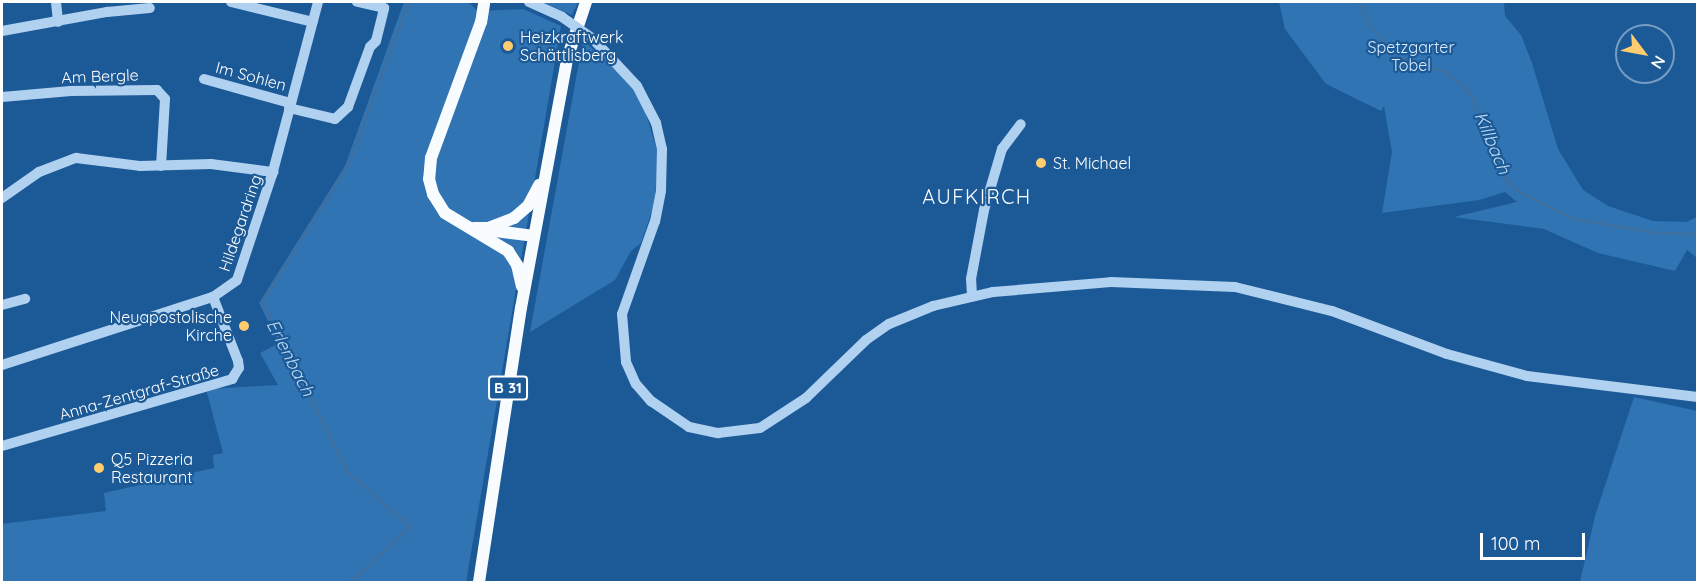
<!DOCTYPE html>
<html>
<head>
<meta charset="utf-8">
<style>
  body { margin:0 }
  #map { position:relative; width:1699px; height:584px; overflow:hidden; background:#1c5a97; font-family:Quicksand,sans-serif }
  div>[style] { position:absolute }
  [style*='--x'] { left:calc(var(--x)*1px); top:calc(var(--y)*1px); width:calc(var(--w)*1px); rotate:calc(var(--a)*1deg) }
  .green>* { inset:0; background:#3074b4 }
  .stream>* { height:2px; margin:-1px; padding:0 1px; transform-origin:1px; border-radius:1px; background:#436e99 }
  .minor>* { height:10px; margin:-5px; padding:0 5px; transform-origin:5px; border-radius:5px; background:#b0d1f0 }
  .major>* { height:12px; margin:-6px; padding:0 6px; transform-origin:6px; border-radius:6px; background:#f9fcff }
  .minor-bridge>* { height:10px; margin:-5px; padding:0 5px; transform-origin:5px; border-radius:5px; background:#b0d1f0 }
  .dots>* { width:16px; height:16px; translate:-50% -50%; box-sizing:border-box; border:3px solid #1c5a97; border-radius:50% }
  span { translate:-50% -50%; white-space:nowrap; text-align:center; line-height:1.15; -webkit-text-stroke:4.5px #1c5a97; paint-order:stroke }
  .shield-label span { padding:2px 4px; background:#1c5a97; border:2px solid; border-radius:4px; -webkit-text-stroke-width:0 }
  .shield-label { font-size:15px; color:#fff; font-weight:700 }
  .poi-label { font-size:16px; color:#fff }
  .left { translate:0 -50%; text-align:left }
  .right { translate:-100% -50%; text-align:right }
  .park-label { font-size:16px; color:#d7eafb }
  .street-label { font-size:16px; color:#fff }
  .water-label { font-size:18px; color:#bddbf6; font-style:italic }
  .quarter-label { font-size:20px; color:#fff; letter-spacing:1.5px }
  .frame { position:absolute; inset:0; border:3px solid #fff; pointer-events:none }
  .north { position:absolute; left:1615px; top:24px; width:60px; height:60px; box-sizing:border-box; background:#1c5a97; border:2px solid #779cc1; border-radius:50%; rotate:122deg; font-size:16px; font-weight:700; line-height:24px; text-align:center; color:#fff }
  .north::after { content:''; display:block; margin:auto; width:21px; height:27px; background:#ffcc6f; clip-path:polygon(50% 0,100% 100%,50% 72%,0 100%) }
  .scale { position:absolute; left:1480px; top:533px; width:105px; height:27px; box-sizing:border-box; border:3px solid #fff; border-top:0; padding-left:8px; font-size:18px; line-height:21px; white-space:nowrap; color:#fff; -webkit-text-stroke:4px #1c5a97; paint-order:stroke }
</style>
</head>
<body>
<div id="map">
  <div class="green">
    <div style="clip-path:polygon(404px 2px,468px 2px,478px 11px,523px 9px,561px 26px,466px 582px,2px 582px,2px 524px,106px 511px,104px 493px,214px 468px,213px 455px,223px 453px,206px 389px,278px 385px,260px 353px,279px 343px,259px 303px,345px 166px)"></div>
    <div style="clip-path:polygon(542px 2px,578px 2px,572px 15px)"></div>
    <div style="clip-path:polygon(1279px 2px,1504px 2px,1505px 16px,1521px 35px,1532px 63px,1558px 149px,1583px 190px,1608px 206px,1653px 221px,1686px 222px,1697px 217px,1697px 258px,1687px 250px,1675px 271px,1598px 253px,1544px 229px,1454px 217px,1517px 202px,1505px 192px,1479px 200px,1382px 213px,1392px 152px,1384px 106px,1381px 111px,1326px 84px,1285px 29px)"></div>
    <div style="clip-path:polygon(583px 40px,630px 84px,645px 111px,659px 157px,654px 205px,641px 243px,631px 251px,615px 280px,530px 332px)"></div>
    <div style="clip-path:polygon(1634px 397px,1697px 411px,1697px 582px,1580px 582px,1595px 516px)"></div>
  </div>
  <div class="stream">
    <div style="--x:1358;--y:2;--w:22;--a:63"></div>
    <div style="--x:1368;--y:22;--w:44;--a:52.4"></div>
    <div style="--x:1395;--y:57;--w:52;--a:16.7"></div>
    <div style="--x:1445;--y:72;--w:32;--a:39"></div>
    <div style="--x:1470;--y:92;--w:94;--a:68.1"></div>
    <div style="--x:1505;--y:179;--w:21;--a:41"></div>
    <div style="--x:1521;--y:193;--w:58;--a:26.6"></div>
    <div style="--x:1573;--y:219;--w:84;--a:9.6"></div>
    <div style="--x:1656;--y:233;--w:42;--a:1.4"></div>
    <div style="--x:351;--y:582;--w:81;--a:-43"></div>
    <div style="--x:410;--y:527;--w:83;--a:-138.4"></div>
    <div style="--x:348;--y:472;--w:191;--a:-116.8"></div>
    <div style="--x:262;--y:302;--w:163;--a:-57.8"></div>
    <div style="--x:349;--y:164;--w:173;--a:-69.7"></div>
  </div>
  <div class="minor">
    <div style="--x:56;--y:2;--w:20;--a:84"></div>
    <div style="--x:231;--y:2;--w:84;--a:13.7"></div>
    <div style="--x:529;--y:2;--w:36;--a:24"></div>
    <div style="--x:2;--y:31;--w:107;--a:-10.3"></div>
    <div style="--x:107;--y:12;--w:43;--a:-5.3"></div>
    <div style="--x:593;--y:39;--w:64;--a:46.9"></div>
    <div style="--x:637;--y:86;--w:42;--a:62.8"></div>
    <div style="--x:656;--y:123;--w:27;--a:77"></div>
    <div style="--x:662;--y:149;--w:42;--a:91.4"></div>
    <div style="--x:661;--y:191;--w:31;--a:101"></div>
    <div style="--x:655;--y:221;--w:99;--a:109.5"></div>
    <div style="--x:622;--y:314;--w:48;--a:85.2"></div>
    <div style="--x:626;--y:362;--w:24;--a:66"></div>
    <div style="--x:636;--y:384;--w:23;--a:49"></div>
    <div style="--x:651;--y:401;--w:46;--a:34.4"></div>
    <div style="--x:689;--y:427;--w:30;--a:12"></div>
    <div style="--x:718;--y:433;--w:42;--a:-6.8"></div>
    <div style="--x:760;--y:428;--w:55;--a:-33.1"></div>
    <div style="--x:806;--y:398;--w:83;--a:-44"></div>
    <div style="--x:866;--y:340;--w:28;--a:-35"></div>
    <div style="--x:889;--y:324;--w:48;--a:-22.2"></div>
    <div style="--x:933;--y:306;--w:62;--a:-13.1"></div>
    <div style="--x:993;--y:292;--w:118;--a:-4.8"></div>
    <div style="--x:1111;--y:282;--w:124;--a:2.3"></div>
    <div style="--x:1235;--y:287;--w:100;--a:13.9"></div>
    <div style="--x:1332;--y:311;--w:123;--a:20.5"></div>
    <div style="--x:1447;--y:354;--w:83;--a:15.4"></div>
    <div style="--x:1527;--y:376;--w:172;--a:7"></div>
    <div style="--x:204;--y:79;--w:89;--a:15.6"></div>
    <div style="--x:2;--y:97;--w:69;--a:-5"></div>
    <div style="--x:71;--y:91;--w:86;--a:-0.7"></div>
    <div style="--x:157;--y:90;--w:12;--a:48"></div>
    <div style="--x:165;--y:99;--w:67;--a:93.4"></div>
    <div style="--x:289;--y:108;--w:47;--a:13.4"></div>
    <div style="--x:335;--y:119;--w:18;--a:-43"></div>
    <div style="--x:348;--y:107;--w:64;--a:-69.9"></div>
    <div style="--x:370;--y:47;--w:8;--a:-45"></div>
    <div style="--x:376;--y:41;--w:34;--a:-76"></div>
    <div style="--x:384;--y:8;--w:28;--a:-167"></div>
    <div style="--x:2;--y:198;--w:45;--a:-35.1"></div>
    <div style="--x:39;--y:172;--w:40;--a:-21"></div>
    <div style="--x:76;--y:158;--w:64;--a:7.1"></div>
    <div style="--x:140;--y:166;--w:71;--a:-1.6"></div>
    <div style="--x:211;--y:164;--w:63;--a:7.4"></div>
    <div style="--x:972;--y:296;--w:17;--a:-93"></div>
    <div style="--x:971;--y:279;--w:70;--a:-79.3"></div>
    <div style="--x:984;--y:210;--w:64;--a:-73.6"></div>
    <div style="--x:1002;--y:149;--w:31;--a:-53"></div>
    <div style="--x:2;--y:305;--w:24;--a:-15"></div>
    <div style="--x:2;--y:365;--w:222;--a:-17.9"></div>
    <div style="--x:213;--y:297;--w:29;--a:-35"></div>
    <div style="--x:237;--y:280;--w:111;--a:-71.6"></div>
    <div style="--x:272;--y:175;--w:179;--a:-75.1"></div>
    <div style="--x:2;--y:446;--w:240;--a:-16.2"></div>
    <div style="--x:232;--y:379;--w:13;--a:-58"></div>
    <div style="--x:239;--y:368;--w:7;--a:-98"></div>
    <div style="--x:238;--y:361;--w:69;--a:-111.3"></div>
  </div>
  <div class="major">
    <div style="--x:484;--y:4;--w:18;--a:99"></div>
    <div style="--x:481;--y:22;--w:145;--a:110.2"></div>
    <div style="--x:431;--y:158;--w:21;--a:95"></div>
    <div style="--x:429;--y:179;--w:16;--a:75"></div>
    <div style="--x:433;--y:194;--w:22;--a:58"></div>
    <div style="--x:445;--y:213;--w:74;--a:31.1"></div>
    <div style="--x:508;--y:251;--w:17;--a:57"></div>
    <div style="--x:517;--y:265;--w:22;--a:77"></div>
    <div style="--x:474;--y:228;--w:14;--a:0"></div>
    <div style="--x:488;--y:228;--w:28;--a:-21"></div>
    <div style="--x:514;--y:218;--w:18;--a:-41"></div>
    <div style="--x:528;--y:206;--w:24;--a:-62"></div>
    <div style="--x:488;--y:230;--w:46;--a:7.4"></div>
    <div style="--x:479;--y:582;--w:277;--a:-81.3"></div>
    <div style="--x:521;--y:308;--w:253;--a:-79.5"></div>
    <div style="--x:567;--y:59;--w:60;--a:-71.6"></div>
  </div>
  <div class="minor-bridge">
    <div style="--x:562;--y:17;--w:38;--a:35"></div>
  </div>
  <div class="dots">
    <div style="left:508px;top:46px;background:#ffcc6f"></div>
    <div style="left:1041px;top:163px;background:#ffcc6f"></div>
    <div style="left:244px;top:326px;background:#ffcc6f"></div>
    <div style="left:99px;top:468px;background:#ffcc6f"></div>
  </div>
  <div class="shield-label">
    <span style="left:508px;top:388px">B 31</span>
  </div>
  <div class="poi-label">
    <span class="left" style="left:520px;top:46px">Heizkraftwerk<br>Schättlisberg</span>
    <span class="left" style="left:1053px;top:163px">St. Michael</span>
    <span class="right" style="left:232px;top:326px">Neuapostolische<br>Kirche</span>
    <span class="left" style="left:111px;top:468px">Q5 Pizzeria<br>Restaurant</span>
  </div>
  <div class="park-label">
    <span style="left:1411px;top:56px">Spetzgarter<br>Tobel</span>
  </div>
  <div class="street-label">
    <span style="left:100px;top:76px;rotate:-2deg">Am Bergle</span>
    <span style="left:251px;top:76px;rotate:15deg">Im Sohlen</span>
    <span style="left:240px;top:223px;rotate:-71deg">Hildegardring</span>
    <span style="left:139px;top:392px;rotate:-16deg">Anna-Zentgraf-Straße</span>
  </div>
  <div class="water-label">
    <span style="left:1492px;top:143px;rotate:67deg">Killbach</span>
    <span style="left:290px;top:358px;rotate:63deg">Erlenbach</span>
  </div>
  <div class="quarter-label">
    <span style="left:977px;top:196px">AUFKIRCH</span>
  </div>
  <div class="frame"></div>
  <div class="north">N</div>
  <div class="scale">100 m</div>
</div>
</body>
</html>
